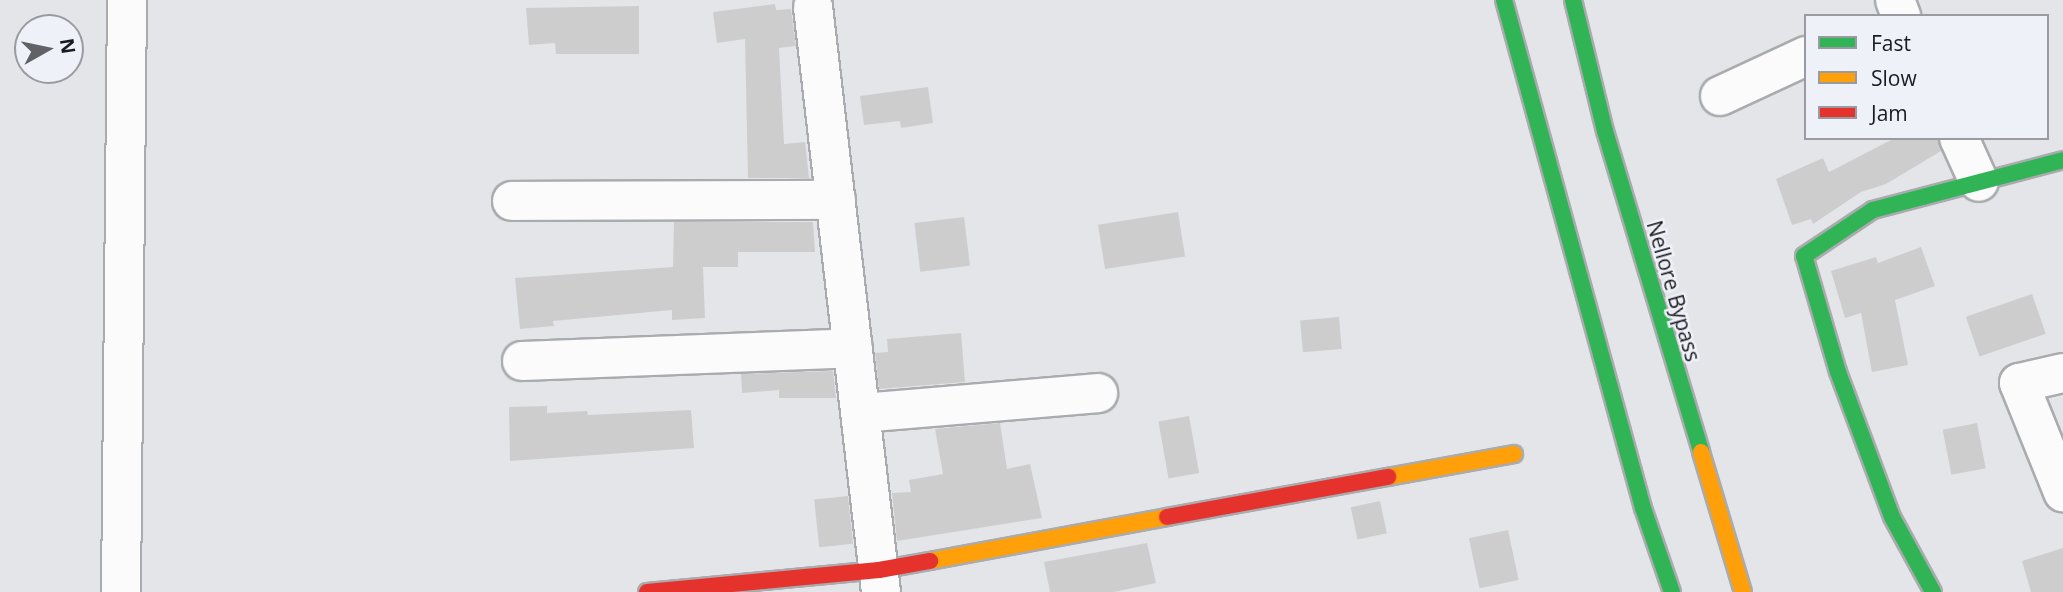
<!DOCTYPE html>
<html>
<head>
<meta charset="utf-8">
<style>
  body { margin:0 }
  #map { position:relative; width:2063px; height:592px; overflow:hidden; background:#e4e5e9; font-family:"Open Sans",sans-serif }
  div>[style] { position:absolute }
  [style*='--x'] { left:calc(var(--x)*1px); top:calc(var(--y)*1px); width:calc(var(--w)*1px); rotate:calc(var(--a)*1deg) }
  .building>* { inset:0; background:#cecdce; transform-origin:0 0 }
  .roads { filter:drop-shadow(2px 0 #aaabae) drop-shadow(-2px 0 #aaabae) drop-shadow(0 2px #aaabae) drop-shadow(0 -2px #aaabae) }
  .street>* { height:38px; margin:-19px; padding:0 19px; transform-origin:19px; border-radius:19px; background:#fbfbfc }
  .fast>* { height:16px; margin:-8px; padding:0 8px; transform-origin:8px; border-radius:8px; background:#30b455 }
  .slow>* { height:16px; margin:-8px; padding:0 8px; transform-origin:8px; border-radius:8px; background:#ff9f0a }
  .jam>* { height:16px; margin:-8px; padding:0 8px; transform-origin:8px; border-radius:8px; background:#e5322d }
  span { translate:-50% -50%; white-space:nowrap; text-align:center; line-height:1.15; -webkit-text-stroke:5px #eff1f8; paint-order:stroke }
  .street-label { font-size:21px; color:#1a1b1e }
  .legend { position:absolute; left:1804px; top:14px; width:245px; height:126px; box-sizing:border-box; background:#eff1f8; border:2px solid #9a9ba1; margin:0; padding:9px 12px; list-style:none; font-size:21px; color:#1a1b1e }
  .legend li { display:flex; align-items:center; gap:14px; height:35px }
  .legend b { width:35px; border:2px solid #9a9ba1 }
  .north { position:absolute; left:14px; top:14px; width:70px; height:70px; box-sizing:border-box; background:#eff1f8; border:2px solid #9a9ba1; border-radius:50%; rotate:81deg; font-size:19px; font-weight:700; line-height:28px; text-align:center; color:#1a1b1e }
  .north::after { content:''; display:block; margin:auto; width:24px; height:32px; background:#616265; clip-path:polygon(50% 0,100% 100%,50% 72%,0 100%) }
</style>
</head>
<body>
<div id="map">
  <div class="building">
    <div style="clip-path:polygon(775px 4px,776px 10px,791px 9px,796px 46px,779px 48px,784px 144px,805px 142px,809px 178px,748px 178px,745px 39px,717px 43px,713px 12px)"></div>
    <div style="clip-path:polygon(639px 6px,639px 54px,556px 54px,555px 43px,529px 45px,526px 8px)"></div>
    <div style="clip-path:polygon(928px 87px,933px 123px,901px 128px,900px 121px,864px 125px,860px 96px)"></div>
    <div style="clip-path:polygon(1895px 138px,1938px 138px,1941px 151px,1886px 184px,1861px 192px,1813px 224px,1811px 219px,1792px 225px,1776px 179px,1823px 158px,1829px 172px)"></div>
    <div style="left:1178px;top:212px;width:45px;height:81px;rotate:81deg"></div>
    <div style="left:964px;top:217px;width:49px;height:50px;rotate:83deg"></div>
    <div style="clip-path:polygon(674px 222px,813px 222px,815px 252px,738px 252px,738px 267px,703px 267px,705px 318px,672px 320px,672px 310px,553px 321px,554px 326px,520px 329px,515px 278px,673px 267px)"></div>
    <div style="clip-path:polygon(1921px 247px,1935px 286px,1895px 300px,1908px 365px,1872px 372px,1861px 313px,1845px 318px,1831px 271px,1876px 257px,1878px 263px)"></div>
    <div style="left:2032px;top:294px;width:42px;height:70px;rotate:71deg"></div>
    <div style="left:1339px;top:317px;width:32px;height:39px;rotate:85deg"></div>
    <div style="clip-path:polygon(961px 333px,965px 382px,879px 389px,875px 353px,888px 352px,887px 339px)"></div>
    <div style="clip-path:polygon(833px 371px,836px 398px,779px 398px,779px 390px,742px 393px,741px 374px)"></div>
    <div style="clip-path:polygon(547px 406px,547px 413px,587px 411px,588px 415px,691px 410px,694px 448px,510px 461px,509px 407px)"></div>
    <div style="left:1189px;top:416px;width:58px;height:31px;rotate:80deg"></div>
    <div style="clip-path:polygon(1000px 423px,1007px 469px,1030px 464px,1042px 518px,897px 541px,892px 493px,911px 492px,909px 480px,943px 474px,935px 429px)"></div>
    <div style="left:1977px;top:423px;width:46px;height:35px;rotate:79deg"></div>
    <div style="left:848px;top:496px;width:48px;height:34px;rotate:84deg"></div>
    <div style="left:1380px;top:501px;width:33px;height:30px;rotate:78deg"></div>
    <div style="left:1508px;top:530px;width:51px;height:40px;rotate:78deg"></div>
    <div style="clip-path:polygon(1147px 543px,1156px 583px,1114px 592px,1050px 592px,1044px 562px)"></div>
    <div style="clip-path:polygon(2063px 548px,2063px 592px,2031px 592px,2022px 561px)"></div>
  </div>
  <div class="roads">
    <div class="street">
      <div style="--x:1895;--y:0;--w:17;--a:69"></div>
      <div style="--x:813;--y:7;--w:589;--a:83.37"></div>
      <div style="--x:1720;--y:96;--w:95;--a:-24.9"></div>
      <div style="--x:1959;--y:138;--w:48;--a:65.6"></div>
      <div style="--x:512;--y:201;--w:324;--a:-0.2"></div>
      <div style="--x:522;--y:361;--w:331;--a:-2.2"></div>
      <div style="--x:2063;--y:373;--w:45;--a:167.2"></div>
      <div style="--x:2019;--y:383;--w:118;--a:68"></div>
      <div style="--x:861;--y:413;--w:238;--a:-4.8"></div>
      <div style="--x:121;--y:592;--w:592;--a:-89.42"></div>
    </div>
    <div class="fast">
      <div style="--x:1504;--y:0;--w:527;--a:74.7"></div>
      <div style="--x:1643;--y:508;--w:89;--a:71"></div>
      <div style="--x:1573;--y:0;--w:135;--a:76.3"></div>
      <div style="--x:1605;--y:131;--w:335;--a:73.3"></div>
      <div style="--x:1933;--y:592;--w:85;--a:-118.7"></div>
      <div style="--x:1892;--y:517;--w:155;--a:-110.4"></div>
      <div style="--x:1838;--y:372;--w:121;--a:-106.3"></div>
      <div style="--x:1804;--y:256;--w:83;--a:-33.7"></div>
      <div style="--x:1873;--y:210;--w:196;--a:-14.7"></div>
    </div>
    <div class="slow">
      <div style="--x:1701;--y:452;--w:146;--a:73.3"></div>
      <div style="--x:1388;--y:477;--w:128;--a:-10.3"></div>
      <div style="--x:930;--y:561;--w:241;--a:-10.5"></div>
    </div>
    <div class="jam">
      <div style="--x:1167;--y:517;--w:225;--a:-10.3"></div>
      <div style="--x:647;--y:592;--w:233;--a:-5.4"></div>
      <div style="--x:879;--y:570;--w:52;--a:-10"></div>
    </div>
  </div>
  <div class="street-label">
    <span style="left:1674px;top:291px;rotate:74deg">Nellore Bypass</span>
  </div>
  <ul class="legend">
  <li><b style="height:9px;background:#30b455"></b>Fast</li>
  <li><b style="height:9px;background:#ff9f0a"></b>Slow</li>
  <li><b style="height:9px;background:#e5322d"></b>Jam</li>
  </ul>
  <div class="north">N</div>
</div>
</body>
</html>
